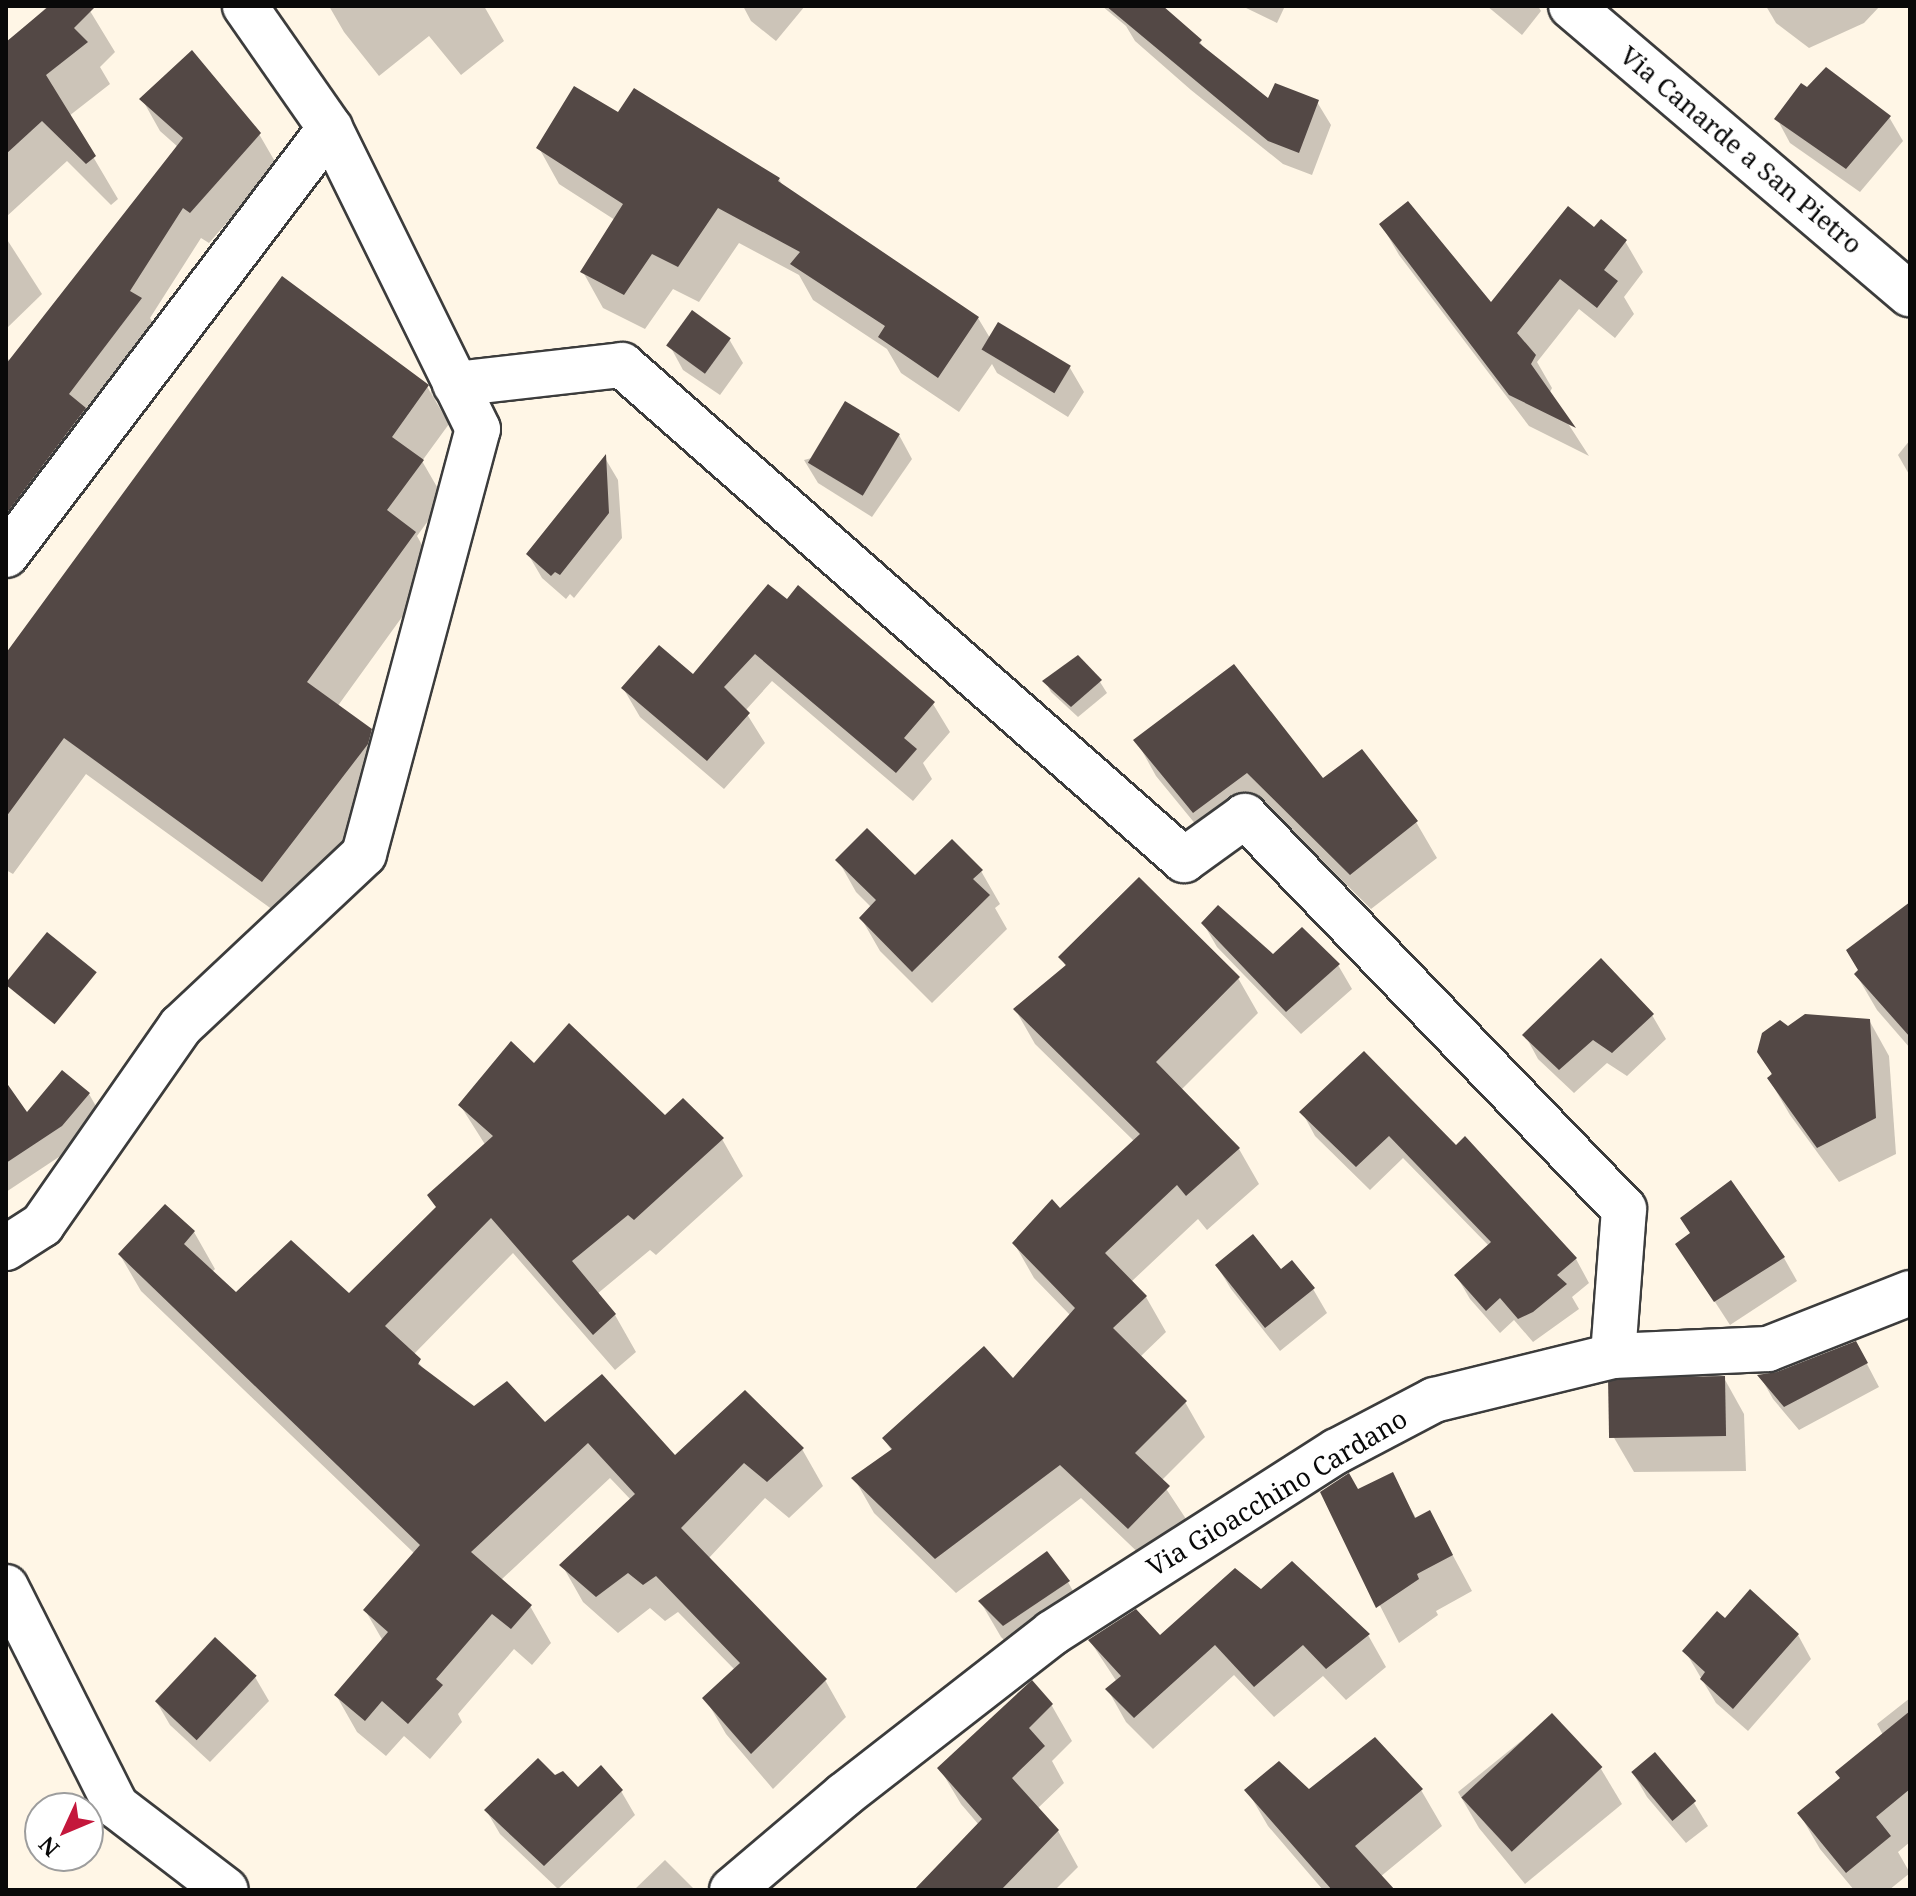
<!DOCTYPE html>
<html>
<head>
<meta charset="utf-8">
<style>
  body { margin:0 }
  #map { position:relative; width:1916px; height:1896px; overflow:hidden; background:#fff6e6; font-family:"Noto Serif",serif }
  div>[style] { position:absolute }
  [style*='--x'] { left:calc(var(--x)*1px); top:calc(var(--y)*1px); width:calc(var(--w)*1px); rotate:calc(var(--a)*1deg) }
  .shadow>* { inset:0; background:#0003 }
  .building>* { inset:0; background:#534845; transform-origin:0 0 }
  .roads { filter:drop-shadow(2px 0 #3c3c3c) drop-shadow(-2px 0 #3c3c3c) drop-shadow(0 2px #3c3c3c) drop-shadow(0 -2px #3c3c3c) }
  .minor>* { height:44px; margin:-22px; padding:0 22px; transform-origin:22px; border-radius:22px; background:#fff }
  .tertiary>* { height:44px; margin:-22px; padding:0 22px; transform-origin:22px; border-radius:22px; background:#fff }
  span { translate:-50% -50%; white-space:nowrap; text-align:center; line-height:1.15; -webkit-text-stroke:8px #fff; paint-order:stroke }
  .street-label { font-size:26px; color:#090909 }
  .frame { position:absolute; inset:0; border:8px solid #090909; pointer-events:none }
  .north { position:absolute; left:24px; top:1792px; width:80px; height:80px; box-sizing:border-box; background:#fff; border:2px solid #9d9d9d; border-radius:50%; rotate:226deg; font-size:22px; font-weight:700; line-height:32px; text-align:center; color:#090909 }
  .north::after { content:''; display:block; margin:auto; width:28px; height:36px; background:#c4173c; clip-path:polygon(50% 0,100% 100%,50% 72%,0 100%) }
</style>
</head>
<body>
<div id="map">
  <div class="shadow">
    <div style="clip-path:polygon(48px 6px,87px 6px,115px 52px,100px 67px,110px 84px,69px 116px,118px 199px,111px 205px,67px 161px,6px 217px,6px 44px)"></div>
    <div style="clip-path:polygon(329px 6px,484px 6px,504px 41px,461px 75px,429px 36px,379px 76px,344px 32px)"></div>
    <div style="clip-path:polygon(743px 6px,805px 6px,776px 41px,751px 21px)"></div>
    <div style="clip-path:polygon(1102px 6px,1160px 6px,1200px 42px,1206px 51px,1269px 101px,1317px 102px,1331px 125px,1312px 175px,1283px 164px,1191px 90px,1135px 41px,1126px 26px)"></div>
    <div style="clip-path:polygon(1242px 6px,1285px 6px,1277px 23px)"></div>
    <div style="clip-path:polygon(1487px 6px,1538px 6px,1541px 11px,1522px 35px)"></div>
    <div style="clip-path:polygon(1766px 6px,1880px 6px,1864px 23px,1809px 48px,1776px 23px)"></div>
    <div style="clip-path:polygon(142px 99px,259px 134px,277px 165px,209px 243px,201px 238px,150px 318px,158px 331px,6px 568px,6px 355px,10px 362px,178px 147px,160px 131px)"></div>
    <div style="clip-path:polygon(619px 114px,779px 179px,784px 188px,978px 318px,990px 338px,1070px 368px,1084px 392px,1068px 417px,997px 373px,992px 364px,959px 412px,901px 373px,887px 349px,813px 300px,799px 275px,739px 243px,699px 302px,673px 289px,645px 329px,603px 308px,583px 272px,615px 220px,559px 184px,539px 148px)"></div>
    <div style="clip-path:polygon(1889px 117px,1903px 141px,1860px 192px,1790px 143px,1777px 119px)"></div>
    <div style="clip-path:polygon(1381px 224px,1491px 305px,1594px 230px,1625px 241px,1643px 272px,1624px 297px,1634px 314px,1615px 338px,1579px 309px,1537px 362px,1552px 388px,1549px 394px,1589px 456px,1529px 426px,1399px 255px)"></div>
    <div style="clip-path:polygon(6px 238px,42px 294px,6px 329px)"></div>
    <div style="clip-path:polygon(729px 339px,743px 363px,720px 395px,683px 370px,670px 346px)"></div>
    <div style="clip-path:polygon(425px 383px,449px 424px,422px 461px,444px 499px,417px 536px,436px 570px,337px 707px,370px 731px,392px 768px,388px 782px,284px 918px,86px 774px,13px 874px,6px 870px,6px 656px)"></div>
    <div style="clip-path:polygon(899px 435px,912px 459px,872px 517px,818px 483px,804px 460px)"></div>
    <div style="clip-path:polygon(1910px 440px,1910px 476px,1898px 455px)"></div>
    <div style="clip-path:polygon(605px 458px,618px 480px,622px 538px,574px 598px,570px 594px,566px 599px,542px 578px,528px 554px)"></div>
    <div style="clip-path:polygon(787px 602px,933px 704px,950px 732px,923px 763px,932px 779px,913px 801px,772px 681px,745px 711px,765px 743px,724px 789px,640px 717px,623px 688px,693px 677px)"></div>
    <div style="clip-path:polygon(1045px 681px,1100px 682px,1107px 693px,1078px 717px,1051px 692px)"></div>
    <div style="clip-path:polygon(1136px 740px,1322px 781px,1416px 822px,1437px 858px,1371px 909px,1269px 808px,1215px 848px,1156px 776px)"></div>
    <div style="clip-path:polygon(838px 860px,915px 878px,981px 871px,1000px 904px,995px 908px,1007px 929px,932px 1003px,880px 951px,861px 918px,872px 908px,856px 892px)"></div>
    <div style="clip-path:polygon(1203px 923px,1273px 957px,1338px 965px,1352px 989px,1301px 1034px,1217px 947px)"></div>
    <div style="clip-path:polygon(1910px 924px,1910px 1048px,1877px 1010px,1856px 974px)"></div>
    <div style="clip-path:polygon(1061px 957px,1238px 978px,1258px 1013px,1181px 1090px,1239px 1149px,1259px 1184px,1207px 1230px,1198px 1219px,1131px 1282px,1146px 1297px,1166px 1332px,1140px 1357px,1185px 1402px,1205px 1437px,1161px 1481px,1188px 1522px,1149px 1563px,1081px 1498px,956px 1593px,874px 1513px,854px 1478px,892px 1451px,884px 1439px,1013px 1381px,1071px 1316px,1034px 1278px,1014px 1243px,1060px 1210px,1135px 1142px,1035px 1044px,1015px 1009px,1066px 967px)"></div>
    <div style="clip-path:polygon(1652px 1015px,1666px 1039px,1627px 1076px,1607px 1063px,1574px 1093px,1538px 1059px,1525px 1035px)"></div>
    <div style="clip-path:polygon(1869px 1020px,1889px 1056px,1896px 1154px,1839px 1182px,1790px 1115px,1769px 1079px,1788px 1029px)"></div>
    <div style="clip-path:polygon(534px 1066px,722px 1139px,743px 1176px,656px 1255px,650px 1250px,597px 1294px,615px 1315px,636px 1352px,615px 1370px,513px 1253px,413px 1355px,427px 1374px,474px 1409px,675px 1458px,802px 1449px,823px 1486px,789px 1518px,765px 1498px,708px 1559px,825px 1680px,846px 1717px,773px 1789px,726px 1734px,705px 1698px,735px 1670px,678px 1612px,665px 1621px,650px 1608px,618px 1633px,583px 1602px,562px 1565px,631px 1500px,610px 1478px,501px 1580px,530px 1606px,551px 1643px,532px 1665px,514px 1649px,458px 1714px,462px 1722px,430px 1759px,404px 1736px,386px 1756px,357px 1732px,336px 1695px,383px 1641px,365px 1610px,415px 1554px,141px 1291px,120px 1255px,194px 1232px,215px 1269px,212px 1272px,236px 1295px,349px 1295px,437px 1208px,486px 1146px,460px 1105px)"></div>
    <div style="clip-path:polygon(6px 1086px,27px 1116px,89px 1094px,101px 1115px,74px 1147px,6px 1192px)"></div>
    <div style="clip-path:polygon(1302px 1112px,1456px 1147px,1576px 1259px,1589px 1283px,1572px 1297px,1579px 1309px,1533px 1342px,1514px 1320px,1500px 1333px,1470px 1299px,1456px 1275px,1489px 1246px,1403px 1158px,1370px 1190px,1315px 1136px)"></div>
    <div style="clip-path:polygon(1678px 1245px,1784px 1258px,1797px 1281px,1730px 1325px)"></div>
    <div style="clip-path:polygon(1217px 1266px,1281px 1272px,1313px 1289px,1327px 1313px,1280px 1351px,1231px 1289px)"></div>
    <div style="clip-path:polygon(1856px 1343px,1879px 1387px,1799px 1430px,1773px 1399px,1760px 1376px,1778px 1374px)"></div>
    <div style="clip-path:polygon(1724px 1378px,1744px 1414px,1746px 1471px,1634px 1472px,1613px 1436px)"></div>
    <div style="clip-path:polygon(1392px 1475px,1417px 1520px,1430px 1513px,1472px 1591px,1436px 1611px,1438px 1615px,1399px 1643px,1322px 1492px,1357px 1492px)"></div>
    <div style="clip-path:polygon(1068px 1582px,1088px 1618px,1025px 1660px,1001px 1637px,980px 1601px)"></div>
    <div style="clip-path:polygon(1261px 1592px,1368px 1635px,1386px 1667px,1346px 1700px,1323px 1676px,1274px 1717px,1234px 1675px,1153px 1749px,1126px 1722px,1108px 1690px,1117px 1682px,1090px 1641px,1159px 1638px)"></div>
    <div style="clip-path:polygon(1725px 1621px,1798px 1635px,1811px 1659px,1748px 1731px,1716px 1703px,1685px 1651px)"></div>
    <div style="clip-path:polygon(255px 1677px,269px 1701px,210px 1762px,170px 1725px,156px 1701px)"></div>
    <div style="clip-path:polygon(1032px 1683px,1052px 1706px,1072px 1741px,1052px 1761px,1064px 1783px,1037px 1809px,1058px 1831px,1078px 1867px,1055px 1890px,917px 1890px,979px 1825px,961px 1804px,940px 1769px)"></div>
    <div style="clip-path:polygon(1910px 1698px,1910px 1842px,1898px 1852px,1910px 1873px,1889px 1890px,1854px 1890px,1820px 1849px,1799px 1813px,1842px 1779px,1883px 1735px,1877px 1724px)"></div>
    <div style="clip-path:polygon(1552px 1716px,1601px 1769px,1622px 1804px,1525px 1884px,1479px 1828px,1458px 1792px)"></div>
    <div style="clip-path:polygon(1654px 1755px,1694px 1803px,1708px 1826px,1686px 1843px,1647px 1797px,1633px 1773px)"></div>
    <div style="clip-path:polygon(555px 1778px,578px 1790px,621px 1791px,635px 1815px,558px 1889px,500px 1834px,486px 1810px)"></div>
    <div style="clip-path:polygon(1247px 1790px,1421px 1790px,1442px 1826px,1380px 1877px,1392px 1890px,1323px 1890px,1268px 1826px)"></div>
    <div style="clip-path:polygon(665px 1860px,695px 1890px,634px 1890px)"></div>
  </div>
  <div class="building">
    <div style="clip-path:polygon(49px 6px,96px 6px,74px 28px,88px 42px,46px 75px,96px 156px,86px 164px,42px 121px,6px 154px,6px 42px)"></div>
    <div style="clip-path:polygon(1106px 6px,1163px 6px,1202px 40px,1199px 43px,1268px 98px,1275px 83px,1319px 100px,1299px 153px,1268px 141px)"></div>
    <div style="clip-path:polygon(192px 50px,261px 133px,190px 213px,183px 208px,130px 291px,142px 298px,69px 394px,86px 408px,6px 514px,6px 364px,183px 138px,139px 99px)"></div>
    <div style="clip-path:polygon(1826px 67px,1891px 116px,1846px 169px,1774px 119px,1801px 83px,1807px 87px)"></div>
    <div style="clip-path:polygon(574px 86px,618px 112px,634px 88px,780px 178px,778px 181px,979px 317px,938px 378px,878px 337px,885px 326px,790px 264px,800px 252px,718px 208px,678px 267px,652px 254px,624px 295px,580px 272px,623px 204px,536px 148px)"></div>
    <div style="clip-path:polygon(1408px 201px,1491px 302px,1568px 206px,1594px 227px,1601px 219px,1627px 240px,1604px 270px,1618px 281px,1597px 308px,1560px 279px,1517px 333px,1536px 355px,1531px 364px,1576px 428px,1509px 395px,1379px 224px)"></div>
    <div style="clip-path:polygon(282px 276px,429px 385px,392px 437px,424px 460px,387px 510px,416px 532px,307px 682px,372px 729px,368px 744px,262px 882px,64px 738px,6px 817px,6px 653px)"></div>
    <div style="left:692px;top:310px;width:48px;height:44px;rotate:36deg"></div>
    <div style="left:998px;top:322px;width:85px;height:32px;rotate:31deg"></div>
    <div style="left:845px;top:401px;width:64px;height:72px;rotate:31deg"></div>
    <div style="clip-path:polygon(606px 454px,609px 513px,560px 575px,555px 572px,551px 576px,526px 554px)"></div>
    <div style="clip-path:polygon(768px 584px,787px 599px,798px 585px,935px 702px,904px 738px,917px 749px,896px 773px,755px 654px,724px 687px,750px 713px,707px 761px,621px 688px,659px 645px,693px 674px)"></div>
    <div style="clip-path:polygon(1078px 655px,1102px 680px,1071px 707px,1042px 681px)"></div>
    <div style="clip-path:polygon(1234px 664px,1323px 778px,1362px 749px,1418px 821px,1350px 875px,1247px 773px,1193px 813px,1133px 740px)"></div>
    <div style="clip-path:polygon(867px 828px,915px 875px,952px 839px,983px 870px,973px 879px,990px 895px,912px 972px,859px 918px,876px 900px,835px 860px)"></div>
    <div style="clip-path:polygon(1139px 877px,1240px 977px,1156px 1062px,1240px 1148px,1186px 1196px,1177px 1185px,1105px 1253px,1147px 1296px,1113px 1328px,1187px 1401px,1135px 1453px,1170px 1486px,1128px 1529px,1060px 1465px,935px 1559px,851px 1478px,892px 1449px,882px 1438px,984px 1346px,1013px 1378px,1075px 1308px,1012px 1243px,1052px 1199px,1060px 1208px,1140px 1134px,1013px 1009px,1066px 965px,1058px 957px)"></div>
    <div style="clip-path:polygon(1910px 902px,1910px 1037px,1854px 974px,1858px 970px,1846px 950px)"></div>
    <div style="clip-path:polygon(1218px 905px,1273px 954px,1302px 927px,1340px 964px,1286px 1012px,1201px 923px)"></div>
    <div style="left:47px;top:932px;width:64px;height:67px;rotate:39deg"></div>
    <div style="clip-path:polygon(1601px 958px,1654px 1014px,1612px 1053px,1593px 1040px,1559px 1070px,1522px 1035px)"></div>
    <div style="clip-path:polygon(1805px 1014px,1870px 1019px,1876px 1118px,1817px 1148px,1767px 1078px,1772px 1074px,1757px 1052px,1762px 1033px,1780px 1020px,1788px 1026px)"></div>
    <div style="clip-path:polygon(569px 1023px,665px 1115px,683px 1098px,724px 1138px,634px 1220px,628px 1215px,572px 1261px,616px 1314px,593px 1335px,491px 1218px,385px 1326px,421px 1359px,418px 1364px,474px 1406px,507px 1381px,545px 1422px,602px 1374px,675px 1455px,745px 1390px,804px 1448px,767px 1482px,744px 1463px,681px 1528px,827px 1679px,751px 1754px,702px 1698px,740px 1663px,656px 1576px,643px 1585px,628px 1573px,596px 1597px,559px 1565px,635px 1494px,588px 1443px,471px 1552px,532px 1605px,511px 1629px,492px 1614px,436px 1679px,443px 1685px,408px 1724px,382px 1701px,365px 1721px,334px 1695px,388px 1632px,363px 1610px,420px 1545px,118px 1254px,165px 1204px,195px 1231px,184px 1244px,236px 1292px,291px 1240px,349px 1293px,436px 1207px,427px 1195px,493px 1136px,458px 1105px,511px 1041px,534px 1063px)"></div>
    <div style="clip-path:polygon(1364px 1051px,1456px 1145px,1465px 1136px,1577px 1258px,1557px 1275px,1567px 1284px,1533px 1312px,1518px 1319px,1500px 1298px,1486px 1311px,1454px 1275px,1491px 1242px,1389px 1136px,1356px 1167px,1299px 1112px)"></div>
    <div style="clip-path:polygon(62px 1070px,90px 1093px,62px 1126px,6px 1163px,6px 1082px,27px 1112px)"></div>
    <div style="clip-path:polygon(1731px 1180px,1785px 1257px,1714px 1302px,1675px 1244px,1690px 1233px,1680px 1218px)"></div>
    <div style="clip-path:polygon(1253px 1234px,1281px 1269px,1292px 1260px,1315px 1288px,1265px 1328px,1215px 1265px)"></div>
    <div style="clip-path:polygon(1856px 1341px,1868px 1363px,1784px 1407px,1757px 1375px,1777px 1372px)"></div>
    <div style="left:1725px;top:1376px;width:60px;height:117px;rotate:89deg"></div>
    <div style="clip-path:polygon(1393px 1472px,1415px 1518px,1430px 1510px,1453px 1555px,1417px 1574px,1419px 1579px,1376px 1608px,1320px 1492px,1349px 1473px,1358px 1489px)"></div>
    <div style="clip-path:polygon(1047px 1551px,1070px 1581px,1003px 1626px,978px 1601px)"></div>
    <div style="clip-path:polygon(1292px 1561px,1370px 1634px,1326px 1669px,1303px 1645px,1254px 1687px,1215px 1645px,1134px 1718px,1105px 1689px,1121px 1676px,1088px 1640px,1136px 1609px,1160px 1635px,1235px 1568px,1261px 1589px)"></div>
    <div style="clip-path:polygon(1750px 1589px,1799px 1634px,1733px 1709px,1700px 1679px,1705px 1672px,1682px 1651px,1717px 1611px,1725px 1618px)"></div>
    <div style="left:215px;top:1637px;width:57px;height:88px;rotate:43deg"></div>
    <div style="clip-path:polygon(1032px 1680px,1053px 1704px,1029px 1728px,1045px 1746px,1012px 1778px,1059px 1830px,1001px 1890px,914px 1890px,982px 1819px,937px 1768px)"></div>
    <div style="clip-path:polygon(1910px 1711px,1910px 1789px,1876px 1817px,1891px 1836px,1846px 1873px,1797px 1813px,1840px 1778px,1835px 1772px)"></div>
    <div style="left:1552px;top:1713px;width:74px;height:124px;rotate:47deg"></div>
    <div style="clip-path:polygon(1375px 1737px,1423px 1789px,1355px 1846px,1395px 1890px,1332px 1890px,1244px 1790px,1279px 1761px,1309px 1789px)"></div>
    <div style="left:1655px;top:1752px;width:64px;height:31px;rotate:50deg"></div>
    <div style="clip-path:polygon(538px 1758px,555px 1775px,563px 1771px,578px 1787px,601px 1765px,623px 1790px,544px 1866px,484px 1810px)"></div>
  </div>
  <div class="roads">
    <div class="minor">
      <div style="--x:455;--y:384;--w:168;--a:-6.5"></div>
      <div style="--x:622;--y:365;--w:749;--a:41.37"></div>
      <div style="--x:1184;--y:860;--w:75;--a:-35.8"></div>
      <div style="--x:1245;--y:816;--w:546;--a:46.04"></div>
      <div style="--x:1624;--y:1209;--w:147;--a:94.3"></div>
      <div style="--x:6;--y:555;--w:536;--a:-52.81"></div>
      <div style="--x:6;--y:1248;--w:43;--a:-32.6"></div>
      <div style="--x:42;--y:1225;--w:243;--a:-55.1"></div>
      <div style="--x:181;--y:1026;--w:251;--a:-43.2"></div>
      <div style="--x:364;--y:854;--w:440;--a:-75"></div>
      <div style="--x:478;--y:429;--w:335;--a:-116.2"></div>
      <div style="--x:330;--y:128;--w:149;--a:-124.9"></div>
    </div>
    <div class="tertiary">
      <div style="--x:1571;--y:6;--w:445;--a:40.4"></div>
      <div style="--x:6;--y:1587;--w:245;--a:63.3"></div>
      <div style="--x:116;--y:1806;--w:138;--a:37.4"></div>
      <div style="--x:732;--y:1890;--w:147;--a:-40.3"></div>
      <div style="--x:844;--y:1795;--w:264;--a:-37.9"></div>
      <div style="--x:1052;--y:1633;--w:338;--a:-32.6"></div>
      <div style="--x:1337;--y:1451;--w:110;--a:-27.7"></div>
      <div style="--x:1434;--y:1400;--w:184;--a:-13.8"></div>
      <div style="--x:1613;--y:1356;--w:155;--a:-2.6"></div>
      <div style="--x:1768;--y:1349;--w:153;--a:-21.5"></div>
    </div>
  </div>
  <div class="street-label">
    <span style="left:1741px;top:150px;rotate:40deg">Via Canarde a San Pietro</span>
    <span style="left:1277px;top:1493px;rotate:-31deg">Via Gioacchino Cardano</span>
  </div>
  <div class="frame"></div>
  <div class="north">N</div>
</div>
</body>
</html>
